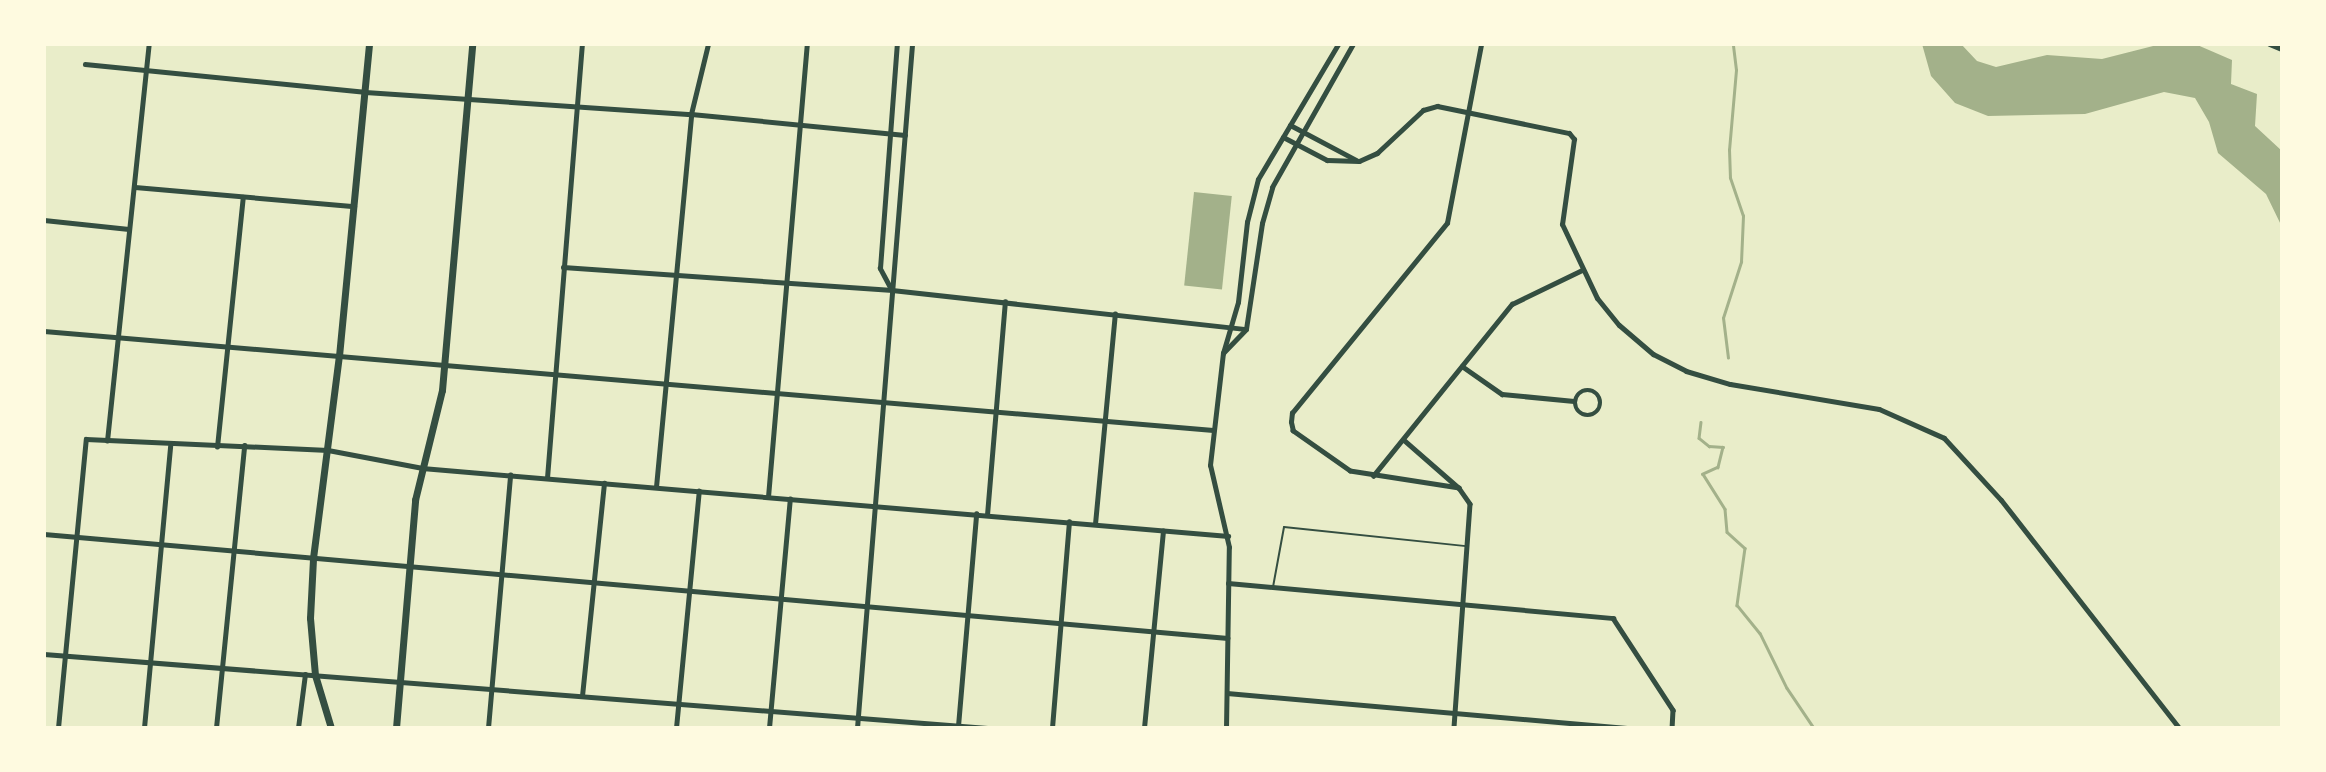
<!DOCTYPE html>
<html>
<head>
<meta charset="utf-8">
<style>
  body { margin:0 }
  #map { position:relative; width:2326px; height:772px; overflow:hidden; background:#e9edc9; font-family:"Archivo Narrow",sans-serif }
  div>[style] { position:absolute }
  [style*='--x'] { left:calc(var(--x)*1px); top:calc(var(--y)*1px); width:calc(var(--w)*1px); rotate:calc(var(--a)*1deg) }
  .water>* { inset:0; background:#a3b18a; transform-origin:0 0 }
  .stream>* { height:2.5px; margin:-1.25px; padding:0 1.25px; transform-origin:1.25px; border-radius:1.25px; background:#a3b18a }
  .service>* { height:2px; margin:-1px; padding:0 1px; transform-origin:1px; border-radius:1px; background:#344e41 }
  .minor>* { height:4.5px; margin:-2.25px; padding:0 2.25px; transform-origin:2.25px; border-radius:2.25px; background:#344e41 }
  .minor>.ring { margin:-2.25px; padding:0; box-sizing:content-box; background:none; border:4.5px solid #344e41; border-radius:50% }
  .tertiary>* { height:5px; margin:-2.5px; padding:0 2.5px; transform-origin:2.5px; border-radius:2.5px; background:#344e41 }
  .secondary>* { height:6px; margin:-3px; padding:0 3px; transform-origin:3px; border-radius:3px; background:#344e41 }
  .primary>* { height:7px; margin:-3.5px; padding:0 3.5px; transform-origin:3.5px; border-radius:3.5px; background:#344e41 }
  span { translate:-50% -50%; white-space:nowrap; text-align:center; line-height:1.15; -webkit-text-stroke:6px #fefae0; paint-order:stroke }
  .frame { position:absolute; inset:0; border:46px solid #fefae0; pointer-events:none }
</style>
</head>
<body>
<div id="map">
  <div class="water">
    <div style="clip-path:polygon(1922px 44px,1961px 44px,1977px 61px,1996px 67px,2047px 55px,2102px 59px,2161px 44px,2195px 44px,2232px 60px,2231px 84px,2257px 94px,2255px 126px,2282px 151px,2282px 227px,2266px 194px,2218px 153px,2209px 122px,2195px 98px,2164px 92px,2085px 114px,1988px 116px,1955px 103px,1931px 76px)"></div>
    <div style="left:1194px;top:192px;width:38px;height:94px;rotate:6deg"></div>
  </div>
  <div class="stream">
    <div style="--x:1728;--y:358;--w:40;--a:-97.1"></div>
    <div style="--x:1723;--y:318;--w:59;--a:-72.2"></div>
    <div style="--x:1741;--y:262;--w:46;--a:-87.5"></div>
    <div style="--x:1743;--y:216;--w:40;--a:-108.9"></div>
    <div style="--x:1730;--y:178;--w:28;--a:-92"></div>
    <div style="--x:1729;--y:150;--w:80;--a:-85"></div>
    <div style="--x:1736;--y:70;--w:26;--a:-97"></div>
    <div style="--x:1701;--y:422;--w:16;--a:97"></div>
    <div style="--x:1699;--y:438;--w:13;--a:39"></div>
    <div style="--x:1709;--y:446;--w:14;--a:4"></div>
    <div style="--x:1723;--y:447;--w:21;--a:104"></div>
    <div style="--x:1718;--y:467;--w:17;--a:155"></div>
    <div style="--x:1703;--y:474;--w:41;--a:57.8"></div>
    <div style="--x:1725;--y:509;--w:23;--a:85"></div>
    <div style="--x:1727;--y:532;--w:24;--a:42"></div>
    <div style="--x:1745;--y:548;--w:58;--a:98"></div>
    <div style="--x:1737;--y:605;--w:36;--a:51"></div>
    <div style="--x:1760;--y:633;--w:61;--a:63.9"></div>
    <div style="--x:1787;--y:688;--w:48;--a:56"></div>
  </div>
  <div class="service">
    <div style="--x:1273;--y:587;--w:61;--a:-79.6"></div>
    <div style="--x:1284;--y:527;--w:183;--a:6"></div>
  </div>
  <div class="minor">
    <div style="--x:85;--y:64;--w:280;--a:5.7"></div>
    <div style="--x:135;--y:187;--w:220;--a:5"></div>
    <div style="--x:44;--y:220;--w:85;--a:6"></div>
    <div style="--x:563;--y:267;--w:330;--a:4"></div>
    <div style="--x:892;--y:290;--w:356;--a:6.3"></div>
    <div style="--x:44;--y:331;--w:1173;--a:4.84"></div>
    <div style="--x:1462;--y:366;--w:49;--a:35"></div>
    <div style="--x:1502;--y:394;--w:72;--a:5.6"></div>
    <div class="ring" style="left:1575px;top:390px;width:21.5px;height:21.5px"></div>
    <div style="--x:1404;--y:440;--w:73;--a:41.1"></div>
    <div style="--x:1459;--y:488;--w:19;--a:55"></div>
    <div style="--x:1470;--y:504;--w:225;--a:94.1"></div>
    <div style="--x:107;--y:441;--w:399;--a:-84"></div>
    <div style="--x:217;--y:447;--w:251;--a:-84.1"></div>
    <div style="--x:1373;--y:476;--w:221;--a:-51.1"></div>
    <div style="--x:1512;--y:304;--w:78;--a:-25.9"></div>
    <div style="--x:547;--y:478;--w:435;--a:-85.4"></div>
    <div style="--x:656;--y:487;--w:375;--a:-84.6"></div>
    <div style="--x:691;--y:114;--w:72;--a:-76.3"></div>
    <div style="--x:1459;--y:488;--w:110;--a:-171.1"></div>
    <div style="--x:1350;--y:471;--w:70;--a:-144.9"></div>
    <div style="--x:1293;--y:431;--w:9;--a:-103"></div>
    <div style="--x:1291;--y:422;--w:9;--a:-84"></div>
    <div style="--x:1292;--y:413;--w:245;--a:-50.8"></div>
    <div style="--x:1447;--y:223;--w:182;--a:-79.2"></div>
    <div style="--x:768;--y:497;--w:455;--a:-85.1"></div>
    <div style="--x:987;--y:515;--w:214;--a:-85.2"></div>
    <div style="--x:1095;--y:524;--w:211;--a:-84.6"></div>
    <div style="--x:44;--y:534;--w:1188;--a:5.02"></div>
    <div style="--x:1228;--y:583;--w:387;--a:5.2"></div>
    <div style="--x:1613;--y:618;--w:110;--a:56.9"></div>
    <div style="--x:1673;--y:710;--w:18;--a:93"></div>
    <div style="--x:44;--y:654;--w:946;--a:4.49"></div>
    <div style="--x:1227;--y:693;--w:404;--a:5"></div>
    <div style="--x:582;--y:696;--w:214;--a:-84.1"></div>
    <div style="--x:958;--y:726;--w:213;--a:-85.1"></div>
    <div style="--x:58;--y:728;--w:290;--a:-84.5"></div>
    <div style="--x:86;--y:439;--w:242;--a:2.6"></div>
    <div style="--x:328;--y:450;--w:96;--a:10.8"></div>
    <div style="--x:422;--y:468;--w:809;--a:4.82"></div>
    <div style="--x:144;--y:728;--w:283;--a:-84.7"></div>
    <div style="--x:216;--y:728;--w:284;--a:-84.3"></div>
    <div style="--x:298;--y:728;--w:54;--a:-82.6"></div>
    <div style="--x:488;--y:728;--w:254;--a:-85"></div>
    <div style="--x:676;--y:728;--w:238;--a:-84.5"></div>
    <div style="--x:769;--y:728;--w:230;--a:-84.8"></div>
    <div style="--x:1052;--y:728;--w:207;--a:-85.3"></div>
    <div style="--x:1144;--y:728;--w:198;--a:-84.5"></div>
  </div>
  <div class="tertiary">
    <div style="--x:365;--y:92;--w:327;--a:3.9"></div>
    <div style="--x:691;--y:114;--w:215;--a:5.6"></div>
    <div style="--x:1290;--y:125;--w:75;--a:27.9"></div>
    <div style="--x:1283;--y:137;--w:50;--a:27.6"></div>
    <div style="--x:1327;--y:160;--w:32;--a:2"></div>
    <div style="--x:1359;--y:161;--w:20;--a:-24"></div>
    <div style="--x:1377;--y:153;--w:63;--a:-43.1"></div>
    <div style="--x:1423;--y:110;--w:15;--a:-16"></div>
    <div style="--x:1437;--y:106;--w:135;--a:11.6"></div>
    <div style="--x:1569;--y:133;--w:8;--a:50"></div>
    <div style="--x:1574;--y:139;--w:86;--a:98"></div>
    <div style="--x:1562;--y:224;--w:82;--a:64.7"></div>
    <div style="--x:1597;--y:298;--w:35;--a:51"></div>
    <div style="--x:1619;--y:325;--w:45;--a:40.5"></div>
    <div style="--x:1653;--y:354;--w:37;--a:27"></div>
    <div style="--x:1686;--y:371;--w:46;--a:16.5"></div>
    <div style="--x:1730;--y:384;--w:151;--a:9.5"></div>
    <div style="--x:1879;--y:409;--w:71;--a:24"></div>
    <div style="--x:1944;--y:438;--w:84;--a:47.4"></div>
    <div style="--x:2001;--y:500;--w:289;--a:52"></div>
    <div style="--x:891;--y:289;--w:24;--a:-118"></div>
    <div style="--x:880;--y:268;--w:225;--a:-85.7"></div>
    <div style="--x:1223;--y:353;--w:33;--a:-46"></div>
    <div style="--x:1246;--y:329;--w:107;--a:-81.4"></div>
    <div style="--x:1262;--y:223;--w:37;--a:-74"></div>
    <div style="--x:1272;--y:187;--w:164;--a:-60.5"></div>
    <div style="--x:857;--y:728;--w:686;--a:-85.4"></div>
    <div style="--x:1226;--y:728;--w:181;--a:-89.1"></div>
    <div style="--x:1229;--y:547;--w:84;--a:-103"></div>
    <div style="--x:1210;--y:465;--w:113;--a:-83.4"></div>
    <div style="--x:1223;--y:353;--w:53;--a:-73.6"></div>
    <div style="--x:1238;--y:302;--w:81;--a:-83.6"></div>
    <div style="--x:1247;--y:222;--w:44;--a:-75.7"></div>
    <div style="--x:1258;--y:179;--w:157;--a:-59.3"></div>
  </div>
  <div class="secondary">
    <div style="--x:2270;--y:44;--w:13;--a:23"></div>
  </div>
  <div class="primary">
    <div style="--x:331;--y:728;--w:55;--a:-106.8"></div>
    <div style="--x:315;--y:675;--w:57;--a:-95"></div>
    <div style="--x:310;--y:618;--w:60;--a:-87.1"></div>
    <div style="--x:313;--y:558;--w:204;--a:-82.7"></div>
    <div style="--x:339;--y:356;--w:313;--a:-84.5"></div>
    <div style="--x:396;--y:728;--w:229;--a:-85.2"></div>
    <div style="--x:415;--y:500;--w:113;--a:-76.2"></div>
    <div style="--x:442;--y:390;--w:347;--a:-85"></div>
  </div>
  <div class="frame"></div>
</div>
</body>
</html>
